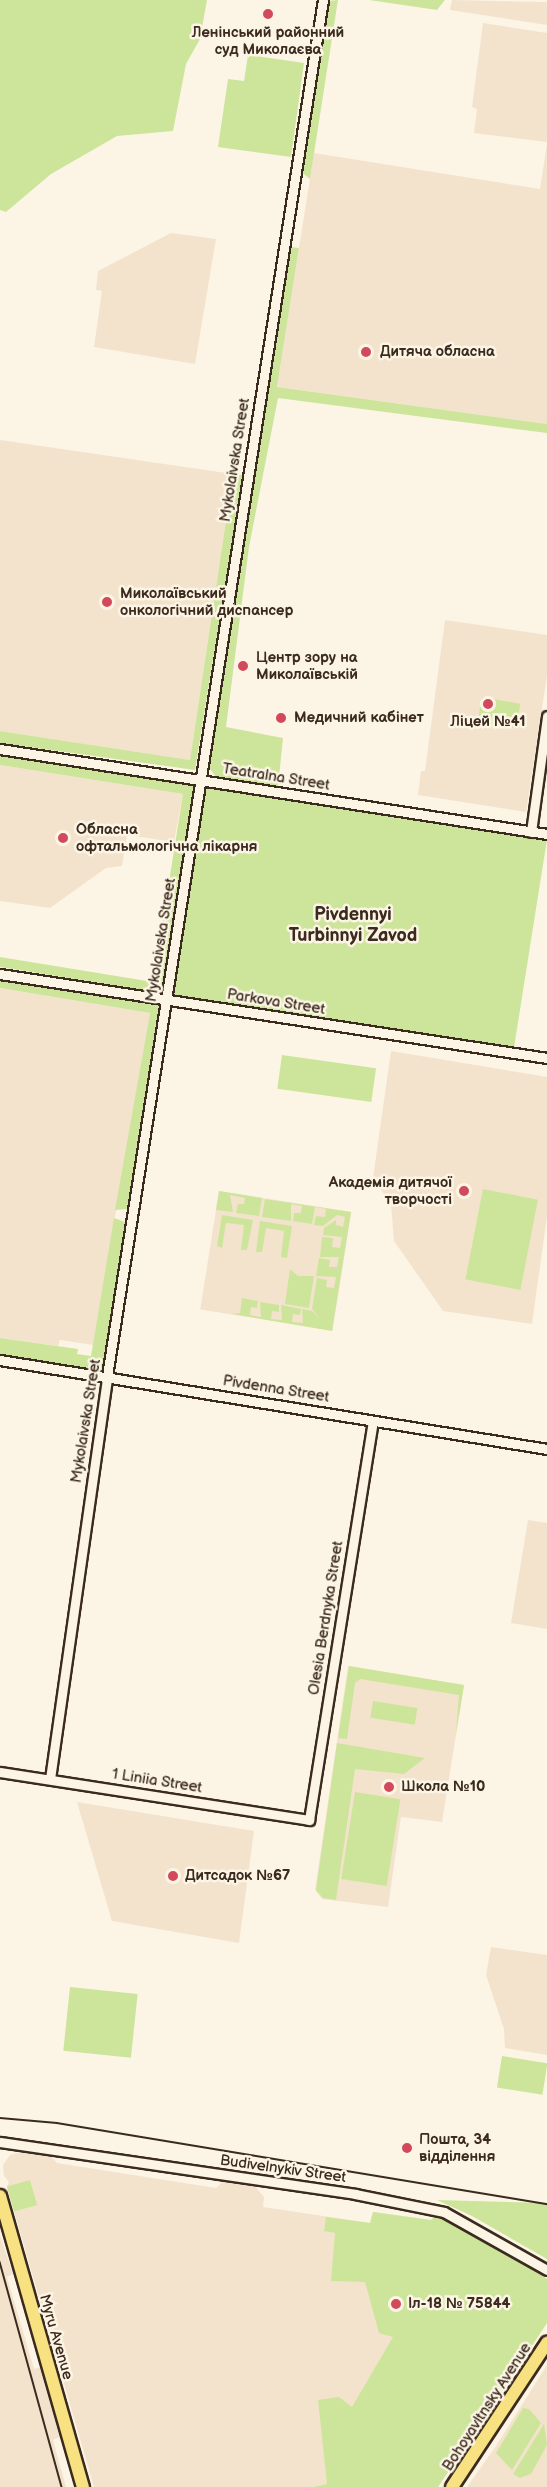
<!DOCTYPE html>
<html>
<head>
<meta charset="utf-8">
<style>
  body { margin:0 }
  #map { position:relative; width:547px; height:2487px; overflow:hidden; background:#fcf5e5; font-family:"Balsamiq Sans",sans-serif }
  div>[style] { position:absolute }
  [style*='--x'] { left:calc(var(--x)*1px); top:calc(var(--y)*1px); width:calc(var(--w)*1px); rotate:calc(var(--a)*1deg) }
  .built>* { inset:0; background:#f3e3cc; transform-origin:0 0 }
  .green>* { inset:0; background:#cde59b; transform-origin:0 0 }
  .roads { filter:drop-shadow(2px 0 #3b2a1e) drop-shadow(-2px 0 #3b2a1e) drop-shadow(0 2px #3b2a1e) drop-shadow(0 -2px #3b2a1e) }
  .minor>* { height:9px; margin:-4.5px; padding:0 4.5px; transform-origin:4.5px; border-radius:4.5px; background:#fcf5e5 }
  .major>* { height:12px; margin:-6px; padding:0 6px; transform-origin:6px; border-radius:6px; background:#f8e181 }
  .tram>* { height:1.5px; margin:-0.75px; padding:0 0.75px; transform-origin:0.75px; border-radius:0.75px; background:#3b2a1e }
  .dots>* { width:16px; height:16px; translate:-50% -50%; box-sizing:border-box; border:3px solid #fcf5e5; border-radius:50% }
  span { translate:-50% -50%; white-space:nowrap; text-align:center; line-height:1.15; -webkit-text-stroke:5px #fcf5e5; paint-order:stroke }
  .poi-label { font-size:15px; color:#3b2a1e; font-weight:700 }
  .left { translate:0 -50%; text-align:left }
  .right { translate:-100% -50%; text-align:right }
  .street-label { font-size:15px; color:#3b2a1e }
  .quarter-label { font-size:18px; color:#3b2a1e; font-weight:700 }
</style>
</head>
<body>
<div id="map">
  <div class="built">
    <div style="clip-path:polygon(452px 0,547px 2px,547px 25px,450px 10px)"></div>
    <div style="clip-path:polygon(483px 23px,547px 33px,547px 142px,474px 133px,477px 109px,472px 107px)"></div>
    <div style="clip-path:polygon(547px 144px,547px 424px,277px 387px,314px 153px,540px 189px)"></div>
    <div style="clip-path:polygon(171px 233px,216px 239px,195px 364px,94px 347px,102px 291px,96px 290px,98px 271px)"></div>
    <div style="clip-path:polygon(0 440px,233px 474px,190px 760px,0 731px)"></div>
    <div style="clip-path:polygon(445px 620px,547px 635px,547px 676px,526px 812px,418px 795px,421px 771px,425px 771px)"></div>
    <div style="clip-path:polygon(0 765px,183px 794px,174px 842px,127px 835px,122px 866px,106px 868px,50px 908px,0 901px)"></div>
    <div style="clip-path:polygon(0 988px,150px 1013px,93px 1345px,60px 1340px,58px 1346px,0 1338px)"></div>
    <div style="clip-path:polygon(391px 1051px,547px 1077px,547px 1216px,532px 1324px,443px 1311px,394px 1241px,391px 1204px,373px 1178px)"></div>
    <div style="left:219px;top:1191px;width:134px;height:120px;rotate:9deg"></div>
    <div style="clip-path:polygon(528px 1520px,547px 1523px,547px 1629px,511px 1623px)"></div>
    <div style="clip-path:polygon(348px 1666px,464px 1685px,442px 1822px,401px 1817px,388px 1907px,322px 1899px,315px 1890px)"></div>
    <div style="clip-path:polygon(77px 1802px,254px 1831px,239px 1943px,112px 1921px)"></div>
    <div style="clip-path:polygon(491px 1947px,547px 1955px,547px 2055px,505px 2048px,504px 2029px,486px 1975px)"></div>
    <div style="clip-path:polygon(24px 2151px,50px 2155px,57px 2163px,216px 2188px,224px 2181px,254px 2185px,264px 2197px,263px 2207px,370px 2223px,373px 2212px,431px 2220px,436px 2215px,547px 2279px,547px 2323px,438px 2487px,94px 2487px,7px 2187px,9px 2182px,4px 2176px,3px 2165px,10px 2155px)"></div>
    <div style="clip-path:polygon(0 2235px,13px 2274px,7px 2277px,34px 2369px,41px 2367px,60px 2437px,53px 2440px,66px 2487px,0 2487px)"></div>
    <div style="clip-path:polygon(547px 2365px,547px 2487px,467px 2487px,496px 2446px)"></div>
  </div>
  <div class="green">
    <div style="clip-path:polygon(0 0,207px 0,200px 39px,186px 64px,173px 131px,117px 136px,51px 174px,6px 212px,0 210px)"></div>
    <div style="clip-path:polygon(338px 0,310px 179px,300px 171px,328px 1px)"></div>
    <div style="clip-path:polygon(369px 0,445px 0,437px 10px)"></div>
    <div style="clip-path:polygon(248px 55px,304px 63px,291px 157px,218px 147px,228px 79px,244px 81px)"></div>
    <div style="clip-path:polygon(290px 247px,299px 248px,277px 387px,547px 424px,547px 433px,278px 398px,249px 547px,226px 727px,283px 738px,278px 787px,217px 778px,209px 768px)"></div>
    <div style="clip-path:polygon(233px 474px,243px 475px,195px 770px,0 743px,0 731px,190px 760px)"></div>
    <div style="left:482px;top:697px;width:39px;height:25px;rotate:10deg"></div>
    <div style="clip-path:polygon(0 754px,185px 782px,194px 787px,165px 981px,160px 989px,150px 991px,0 967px,0 957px,153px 982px,183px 794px,0 765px)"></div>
    <div style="left:206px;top:787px;width:345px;height:210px;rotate:9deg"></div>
    <div style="clip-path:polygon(0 978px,159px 1005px,128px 1209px,115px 1210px,150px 1013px,0 988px)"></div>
    <div style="left:282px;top:1055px;width:95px;height:34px;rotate:8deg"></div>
    <div style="left:483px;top:1189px;width:56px;height:92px;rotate:11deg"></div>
    <div style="clip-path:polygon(219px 1191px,262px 1198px,259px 1216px,236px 1213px,238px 1204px,244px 1204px,245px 1198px,230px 1195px,233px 1212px,216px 1210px)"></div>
    <div style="clip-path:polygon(265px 1199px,351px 1212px,332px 1331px,232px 1314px,240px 1313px,242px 1298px,258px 1301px,257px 1308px,251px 1307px,250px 1315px,261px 1317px,260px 1302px,279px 1305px,279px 1312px,272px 1311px,271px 1319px,282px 1320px,281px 1305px,301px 1309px,300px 1315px,293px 1314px,292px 1322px,303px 1323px,302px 1309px,312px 1311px,321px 1320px,312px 1309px,317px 1278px,327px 1280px,326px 1287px,334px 1288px,336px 1277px,316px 1276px,319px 1258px,330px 1260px,329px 1267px,337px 1267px,339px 1257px,320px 1257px,322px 1237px,333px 1238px,332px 1247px,340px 1248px,342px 1237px,323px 1235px,324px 1228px,336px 1220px,336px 1225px,343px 1227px,345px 1217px,337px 1215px,323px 1226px,314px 1225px,316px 1216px,325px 1217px,326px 1209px,315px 1207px,312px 1224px,293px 1221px,294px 1213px,301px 1213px,302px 1206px,291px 1204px,291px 1221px,262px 1217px)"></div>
    <div style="clip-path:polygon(222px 1215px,253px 1220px,247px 1250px,241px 1250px,244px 1225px,226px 1223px,222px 1248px,217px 1246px)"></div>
    <div style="clip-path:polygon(114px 1218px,128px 1223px,103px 1372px,0 1357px,0 1338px,78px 1349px,77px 1354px,91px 1356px)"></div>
    <div style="clip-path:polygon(260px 1221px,292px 1226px,287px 1258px,281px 1257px,284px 1231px,266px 1228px,262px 1252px,256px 1252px)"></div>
    <div style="clip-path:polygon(290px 1269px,298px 1276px,314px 1276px,309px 1308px,285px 1304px)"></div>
    <div style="clip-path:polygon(349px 1666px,464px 1685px,456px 1734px,459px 1695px,360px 1679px,355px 1683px,347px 1739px,338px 1738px)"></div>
    <div style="left:373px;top:1701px;width:45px;height:17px;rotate:9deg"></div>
    <div style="clip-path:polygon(337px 1743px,425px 1758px,404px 1774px,355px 1769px,336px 1900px,323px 1898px,316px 1890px)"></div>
    <div style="left:355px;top:1792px;width:46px;height:88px;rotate:9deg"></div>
    <div style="left:70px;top:1987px;width:68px;height:64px;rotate:6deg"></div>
    <div style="left:502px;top:2056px;width:46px;height:32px;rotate:9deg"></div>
    <div style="left:30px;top:2180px;width:26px;height:24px;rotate:74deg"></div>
    <div style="clip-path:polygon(437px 2200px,547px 2203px,547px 2259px,472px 2216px)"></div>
    <div style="clip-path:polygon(373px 2212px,431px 2220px,436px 2215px,459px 2224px,547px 2279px,547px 2323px,438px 2487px,314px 2487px,327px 2484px,318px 2400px,339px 2397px,352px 2407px,393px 2337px,379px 2333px,365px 2282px,331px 2281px,335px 2233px,324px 2231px,326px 2217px,370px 2223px)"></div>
    <div style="clip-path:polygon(523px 2408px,529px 2409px,541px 2423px,512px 2470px,496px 2453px)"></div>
    <div style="clip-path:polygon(544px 2424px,547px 2445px,531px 2474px,520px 2478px,513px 2474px)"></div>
  </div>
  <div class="roads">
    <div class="minor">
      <div style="--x:0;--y:749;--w:554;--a:8.83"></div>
      <div style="--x:531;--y:832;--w:117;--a:-82.1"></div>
      <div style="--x:0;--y:974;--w:553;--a:8.73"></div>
      <div style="--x:0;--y:1360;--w:554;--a:9.24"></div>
      <div style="--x:0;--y:1772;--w:313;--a:8.8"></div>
      <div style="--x:309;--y:1820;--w:404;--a:-80.9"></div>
      <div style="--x:50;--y:1779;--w:407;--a:-81.9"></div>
      <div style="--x:107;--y:1376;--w:1393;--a:-81.08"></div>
      <div style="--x:0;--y:2142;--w:359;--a:8.3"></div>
      <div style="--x:355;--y:2194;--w:91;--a:11.4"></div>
      <div style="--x:444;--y:2212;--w:118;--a:29.4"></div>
    </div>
    <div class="major">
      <div style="--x:0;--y:2196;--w:303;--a:74.1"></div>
      <div style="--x:452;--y:2487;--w:173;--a:-56.6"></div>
    </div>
  </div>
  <div class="tram">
    <div style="--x:0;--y:2118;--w:57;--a:5"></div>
    <div style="--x:57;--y:2123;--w:497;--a:9.4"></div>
    <div style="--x:0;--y:2262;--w:233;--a:74.6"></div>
  </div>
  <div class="dots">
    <div style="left:268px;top:14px;background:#d1495b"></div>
    <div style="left:366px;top:352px;background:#d1495b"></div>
    <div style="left:107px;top:602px;background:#d1495b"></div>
    <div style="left:243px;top:666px;background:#d1495b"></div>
    <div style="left:488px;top:704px;background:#d1495b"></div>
    <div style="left:281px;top:718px;background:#d1495b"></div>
    <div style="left:63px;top:838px;background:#d1495b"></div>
    <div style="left:464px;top:1191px;background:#d1495b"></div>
    <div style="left:389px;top:1787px;background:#d1495b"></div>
    <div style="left:173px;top:1876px;background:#d1495b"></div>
    <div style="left:407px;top:2148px;background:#d1495b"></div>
    <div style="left:396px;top:2304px;background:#d1495b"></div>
  </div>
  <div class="poi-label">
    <span style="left:268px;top:41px">Ленінський районний<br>суд Миколаєва</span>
    <span class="left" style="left:380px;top:352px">Дитяча обласна</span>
    <span class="left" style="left:120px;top:602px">Миколаївський<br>онкологічний диспансер</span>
    <span class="left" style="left:256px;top:666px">Центр зору на<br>Миколаївській</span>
    <span class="left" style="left:294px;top:718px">Медичний кабінет</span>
    <span style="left:488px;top:722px">Ліцей №41</span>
    <span class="left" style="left:76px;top:838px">Обласна<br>офтальмологічна лікарня</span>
    <span class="right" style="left:452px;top:1191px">Академія дитячої<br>творчості</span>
    <span class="left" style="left:401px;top:1787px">Школа №10</span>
    <span class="left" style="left:185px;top:1876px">Дитсадок №67</span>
    <span class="left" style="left:419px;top:2148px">Пошта, 34<br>відділення</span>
    <span class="left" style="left:408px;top:2304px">Іл-18 № 75844</span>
  </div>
  <div class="street-label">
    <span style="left:235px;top:460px;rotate:-81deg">Mykolaivska Street</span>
    <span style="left:276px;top:777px;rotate:9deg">Teatralna Street</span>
    <span style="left:161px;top:940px;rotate:-81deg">Mykolaivska Street</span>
    <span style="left:276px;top:1002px;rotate:9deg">Parkova Street</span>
    <span style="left:276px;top:1389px;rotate:9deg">Pivdenna Street</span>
    <span style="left:86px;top:1421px;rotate:-81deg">Mykolaivska Street</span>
    <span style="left:326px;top:1618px;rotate:-81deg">Olesia Berdnyka Street</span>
    <span style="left:157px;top:1781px;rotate:9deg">1 Liniia Street</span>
    <span style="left:283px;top:2169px;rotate:8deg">Budivelnykiv Street</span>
    <span style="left:56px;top:2337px;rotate:74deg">Myru Avenue</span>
    <span style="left:487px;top:2407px;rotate:-57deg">Bohoyavltnsky Avenue</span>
  </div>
  <div class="quarter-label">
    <span style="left:353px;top:926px">Pivdennyi<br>Turbinnyi Zavod</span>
  </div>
</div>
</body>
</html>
